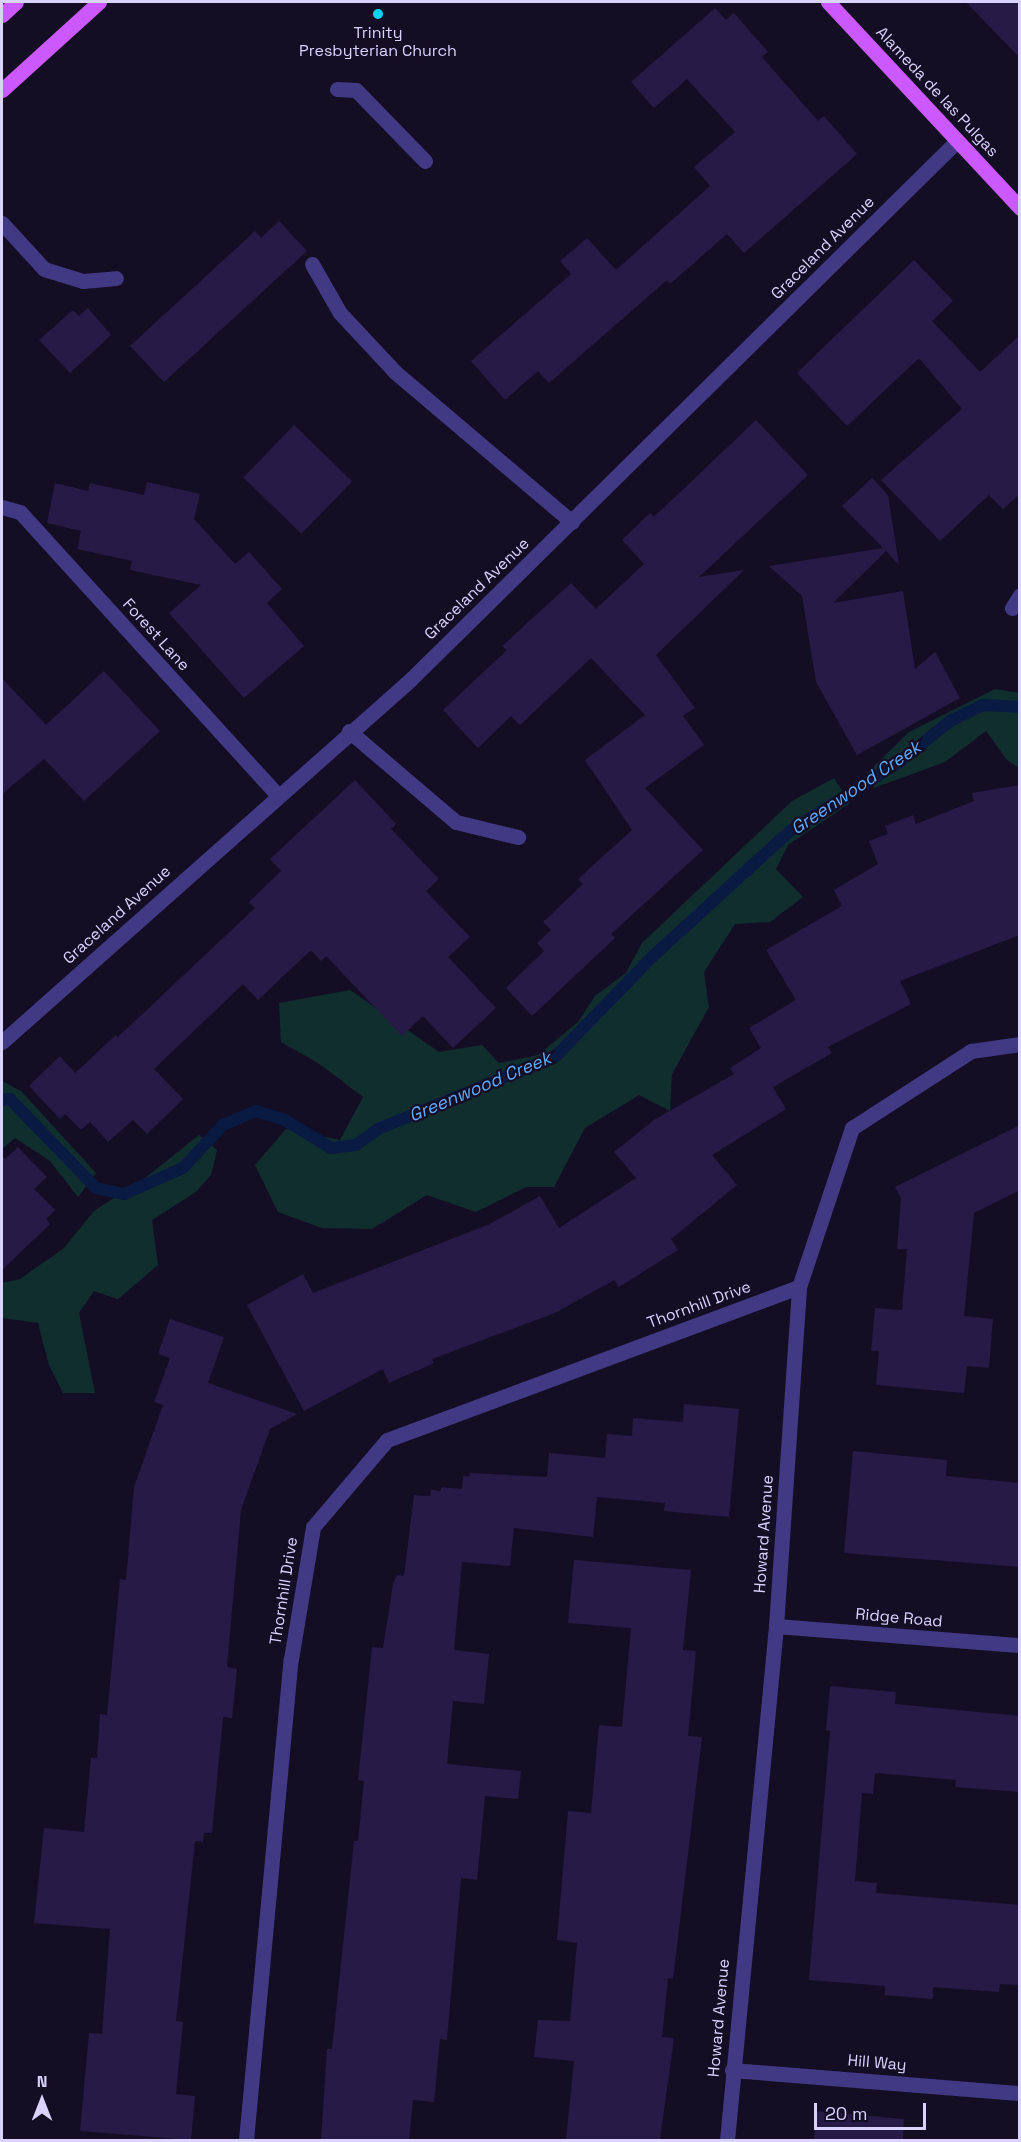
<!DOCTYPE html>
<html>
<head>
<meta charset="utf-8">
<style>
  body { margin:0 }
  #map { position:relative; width:1021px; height:2142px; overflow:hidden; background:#140e25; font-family:"Space Grotesk",sans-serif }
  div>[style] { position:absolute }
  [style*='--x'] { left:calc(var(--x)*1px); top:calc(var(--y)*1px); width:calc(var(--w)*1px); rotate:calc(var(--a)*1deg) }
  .green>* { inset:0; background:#112e2f }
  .stream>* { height:12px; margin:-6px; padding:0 6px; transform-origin:6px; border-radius:6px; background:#091a43 }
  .building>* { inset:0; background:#261a46; transform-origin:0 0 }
  .minor>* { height:15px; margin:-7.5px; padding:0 7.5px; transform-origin:7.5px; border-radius:7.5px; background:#413984 }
  .major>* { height:15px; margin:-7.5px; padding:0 7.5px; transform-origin:7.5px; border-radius:7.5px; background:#cc59ff }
  .dots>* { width:16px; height:16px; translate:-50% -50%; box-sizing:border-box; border:3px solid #140e25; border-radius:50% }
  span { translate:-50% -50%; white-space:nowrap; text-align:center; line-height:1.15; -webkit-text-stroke:4.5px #140e25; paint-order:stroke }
  .poi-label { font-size:16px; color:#dad2ff }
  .street-label { font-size:16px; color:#dad2ff }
  .water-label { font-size:18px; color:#60aaff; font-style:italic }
  .frame { position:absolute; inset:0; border:3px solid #dad2ff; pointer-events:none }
  .north { position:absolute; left:12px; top:2070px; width:60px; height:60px; -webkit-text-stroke:4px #140e25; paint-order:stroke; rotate:0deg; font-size:16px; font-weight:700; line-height:24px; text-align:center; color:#dad2ff }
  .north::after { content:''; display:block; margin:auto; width:21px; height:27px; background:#dad2ff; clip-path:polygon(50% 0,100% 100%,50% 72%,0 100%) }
  .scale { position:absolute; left:814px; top:2103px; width:112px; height:27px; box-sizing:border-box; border:3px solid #dad2ff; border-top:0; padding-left:8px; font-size:18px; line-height:21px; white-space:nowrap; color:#dad2ff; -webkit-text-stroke:4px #140e25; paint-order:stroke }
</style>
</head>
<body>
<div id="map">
  <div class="green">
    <div style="clip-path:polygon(995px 689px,1019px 693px,1019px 768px,1007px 760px,986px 731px,945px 762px,874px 788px,867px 773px,909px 732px)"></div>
    <div style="clip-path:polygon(834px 778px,850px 803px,788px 845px,776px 869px,803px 897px,770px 922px,735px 924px,704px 972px,709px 1007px,672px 1074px,670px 1111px,639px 1095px,585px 1128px,554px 1187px,526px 1187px,476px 1212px,427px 1195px,372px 1229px,322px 1228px,278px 1212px,255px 1165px,286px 1129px,340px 1140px,363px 1097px,318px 1063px,281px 1042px,279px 1003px,350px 990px,439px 1052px,482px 1045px,499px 1063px,538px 1055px,578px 1022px,595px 996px,626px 973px,642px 943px,792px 801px)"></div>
    <div style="clip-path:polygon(2px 1081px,21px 1091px,96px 1173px,78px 1197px,50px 1161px,15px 1138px,2px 1149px)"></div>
    <div style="clip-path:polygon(199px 1135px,217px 1150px,211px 1175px,196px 1192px,152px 1220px,158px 1265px,118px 1299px,94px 1291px,79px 1313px,95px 1393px,63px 1393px,49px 1365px,38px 1323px,2px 1318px,2px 1283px,20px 1279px,64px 1248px,94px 1211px,149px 1175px)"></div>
  </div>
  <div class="stream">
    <div style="--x:2;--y:1100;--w:8;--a:-7"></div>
    <div style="--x:10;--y:1099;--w:124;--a:46"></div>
    <div style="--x:96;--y:1188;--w:29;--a:12"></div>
    <div style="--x:124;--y:1194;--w:64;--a:-23.8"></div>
    <div style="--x:183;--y:1168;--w:59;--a:-47.1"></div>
    <div style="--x:223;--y:1125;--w:36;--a:-23"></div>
    <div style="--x:256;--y:1111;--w:30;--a:17"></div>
    <div style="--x:285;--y:1120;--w:54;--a:31.3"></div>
    <div style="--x:331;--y:1148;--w:25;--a:-7"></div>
    <div style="--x:356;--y:1145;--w:27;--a:-36"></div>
    <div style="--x:378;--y:1129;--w:192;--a:-22.3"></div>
    <div style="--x:556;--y:1056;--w:138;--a:-45.9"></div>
    <div style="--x:652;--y:957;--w:187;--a:-42.4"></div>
    <div style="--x:790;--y:831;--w:128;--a:-32.2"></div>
    <div style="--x:898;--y:763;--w:67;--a:-38.9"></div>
    <div style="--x:950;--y:721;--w:37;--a:-26"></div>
    <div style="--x:983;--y:705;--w:37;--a:3"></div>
  </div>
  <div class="building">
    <div style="clip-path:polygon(966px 2px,1020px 2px,1020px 58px)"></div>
    <div style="clip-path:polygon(715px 8px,726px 20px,734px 13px,768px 52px,762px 57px,818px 121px,824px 116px,857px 154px,744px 253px,727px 234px,670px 284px,667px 280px,549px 383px,538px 371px,505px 400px,471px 361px,571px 274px,560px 261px,587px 238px,616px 270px,710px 186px,694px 167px,735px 132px,687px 79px,654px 108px,631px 82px)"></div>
    <div style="clip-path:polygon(279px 221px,307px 251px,164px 382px,130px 346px,255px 231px,261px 238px)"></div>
    <div style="clip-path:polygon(914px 260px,953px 301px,932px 321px,980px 372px,1020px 335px,1020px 494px,1003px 509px,989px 495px,940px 541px,881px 480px,962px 409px,919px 358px,847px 426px,797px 373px)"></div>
    <div style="clip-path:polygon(88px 308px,111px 335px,70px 373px,39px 340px,73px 310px,79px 316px)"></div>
    <div style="clip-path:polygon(756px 420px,808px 475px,699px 577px,744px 570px,656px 655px,695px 708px,683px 716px,704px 745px,645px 788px,703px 850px,611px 934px,615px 938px,532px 1016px,506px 988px,544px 951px,537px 943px,551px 930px,543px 922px,583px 884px,578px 879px,632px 830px,585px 760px,645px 715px,591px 658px,520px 725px,511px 716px,478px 748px,443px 710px,507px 650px,502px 646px,571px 583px,596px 609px,644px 564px,622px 540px,650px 513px,654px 517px)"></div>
    <div style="left:294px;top:425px;width:81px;height:73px;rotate:44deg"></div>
    <div style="clip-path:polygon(872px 478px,888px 495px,899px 565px,886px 551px,833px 603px,903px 591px,915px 669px,935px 652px,960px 698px,857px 755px,816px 682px,802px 596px,769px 566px,883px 548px,842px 506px)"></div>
    <div style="clip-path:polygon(147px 482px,200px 494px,194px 519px,235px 564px,249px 552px,282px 589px,267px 603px,304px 646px,244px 698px,169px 613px,201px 585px,130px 570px,132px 561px,77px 549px,81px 531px,47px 523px,55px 483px,88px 491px,90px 483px,144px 495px)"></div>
    <div style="clip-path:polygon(104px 671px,160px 731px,84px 801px,44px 759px,2px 794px,2px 678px,46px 725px)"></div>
    <div style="clip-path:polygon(355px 780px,396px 824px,391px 829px,439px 879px,426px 891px,470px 937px,448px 957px,496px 1008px,453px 1048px,423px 1016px,402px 1036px,326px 956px,321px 961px,311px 950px,258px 1000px,243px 984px,154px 1069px,183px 1099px,147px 1134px,133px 1120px,108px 1142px,90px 1122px,81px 1130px,65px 1114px,60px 1119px,29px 1086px,60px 1056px,75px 1073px,116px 1035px,118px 1037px,255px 908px,249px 902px,281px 871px,270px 859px)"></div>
    <div style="clip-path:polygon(1020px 785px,1020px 935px,900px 981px,911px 1004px,828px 1047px,832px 1053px,773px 1087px,786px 1109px,712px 1155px,737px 1185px,671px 1239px,678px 1250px,619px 1287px,614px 1280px,555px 1313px,432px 1359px,434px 1363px,389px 1383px,383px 1369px,304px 1411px,247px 1305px,303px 1274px,313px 1293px,490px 1224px,540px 1196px,559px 1228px,636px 1178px,614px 1152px,654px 1120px,734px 1074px,730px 1068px,761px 1048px,749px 1028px,796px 1000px,766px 950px,842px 906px,834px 890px,878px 864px,869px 841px,888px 834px,885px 826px,913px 815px,916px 824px,974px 801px,972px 793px)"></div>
    <div style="clip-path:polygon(1020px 1125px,1020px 1190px,974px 1213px,964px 1316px,993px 1319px,989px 1368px,967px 1366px,964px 1393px,876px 1385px,879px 1351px,871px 1351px,875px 1308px,902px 1310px,907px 1249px,897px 1249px,901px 1198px,895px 1187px)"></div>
    <div style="clip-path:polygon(18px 1147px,47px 1177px,34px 1189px,55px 1210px,46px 1219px,50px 1224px,2px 1270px,2px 1155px,5px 1159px)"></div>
    <div style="clip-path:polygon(170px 1319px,224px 1337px,208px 1383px,297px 1414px,270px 1429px,241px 1510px,227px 1667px,237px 1669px,232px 1718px,223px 1717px,212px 1833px,204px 1833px,203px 1842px,195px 1841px,176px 2021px,183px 2022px,176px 2094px,195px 2096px,191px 2140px,80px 2131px,89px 2033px,102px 2034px,110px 1929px,34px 1923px,44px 1828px,84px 1832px,91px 1758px,97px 1758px,100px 1714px,107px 1715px,120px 1579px,126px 1580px,134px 1487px,163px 1405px,154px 1402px,170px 1358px,158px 1354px)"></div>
    <div style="clip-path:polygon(684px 1404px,739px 1409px,729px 1517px,664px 1511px,665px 1503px,597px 1497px,593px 1537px,514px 1528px,510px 1566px,462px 1562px,454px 1650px,489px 1654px,484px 1704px,453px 1701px,447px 1764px,521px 1771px,518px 1799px,485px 1796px,477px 1880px,461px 1878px,447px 2040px,440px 2039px,434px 2102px,413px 2100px,409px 2140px,321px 2140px,327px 2049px,332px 2049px,354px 1841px,358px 1841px,364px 1781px,358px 1780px,372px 1647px,383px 1648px,393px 1584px,397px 1575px,404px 1576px,414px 1495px,430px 1496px,431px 1490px,441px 1491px,441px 1487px,462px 1489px,463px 1476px,469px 1477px,470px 1473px,547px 1477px,549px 1453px,605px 1458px,607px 1434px,632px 1436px,633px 1418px,683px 1422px)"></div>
    <div style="clip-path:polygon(853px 1451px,947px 1460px,946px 1476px,1020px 1483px,1020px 1567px,844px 1553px)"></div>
    <div style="clip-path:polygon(574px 1560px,691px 1570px,683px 1650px,696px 1651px,688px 1736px,702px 1737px,673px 1979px,668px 1978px,662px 2037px,674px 2038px,660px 2140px,566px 2140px,574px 2061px,534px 2057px,538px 2020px,570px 2021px,577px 1943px,557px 1940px,568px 1811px,591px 1813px,599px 1725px,622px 1727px,631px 1628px,568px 1623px)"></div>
    <div style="clip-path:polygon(830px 1686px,896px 1692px,895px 1704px,1020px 1716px,1020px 1792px,955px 1787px,956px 1780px,875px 1773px,873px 1794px,862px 1793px,855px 1881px,877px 1883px,876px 1893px,1020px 1905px,1020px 1985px,1000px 1984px,999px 1992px,933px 1987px,933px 1999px,885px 1995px,885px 1986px,809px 1980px,830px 1731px,826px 1730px)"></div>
    <div style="clip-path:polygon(816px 2111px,904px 2119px,903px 2140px,814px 2140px)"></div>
  </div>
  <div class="minor">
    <div style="--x:337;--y:89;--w:19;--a:3"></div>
    <div style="--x:356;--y:90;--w:99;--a:45.8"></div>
    <div style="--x:2;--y:223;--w:62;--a:47.6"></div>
    <div style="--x:44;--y:269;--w:41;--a:17.1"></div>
    <div style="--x:83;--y:281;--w:33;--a:-5"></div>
    <div style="--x:312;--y:264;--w:56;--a:60.3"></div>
    <div style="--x:340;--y:313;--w:81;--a:47"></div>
    <div style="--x:395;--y:372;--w:232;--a:40.3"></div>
    <div style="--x:2;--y:507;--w:19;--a:16"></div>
    <div style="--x:20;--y:512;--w:384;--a:47.7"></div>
    <div style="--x:1012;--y:608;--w:15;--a:-58"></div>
    <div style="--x:349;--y:731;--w:140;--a:40.4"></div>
    <div style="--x:456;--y:822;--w:64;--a:13.6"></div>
    <div style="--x:2;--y:1042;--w:545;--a:-41.58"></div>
    <div style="--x:410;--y:680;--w:768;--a:-44.58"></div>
    <div style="--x:776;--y:1626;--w:245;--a:4.5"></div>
    <div style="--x:732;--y:2070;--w:289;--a:4.6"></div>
    <div style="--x:246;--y:2140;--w:483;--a:-84.7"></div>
    <div style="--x:291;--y:1659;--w:134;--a:-80.5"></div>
    <div style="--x:313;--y:1527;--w:114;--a:-49.6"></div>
    <div style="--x:387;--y:1440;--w:439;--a:-20.4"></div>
    <div style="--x:727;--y:2140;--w:516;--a:-84.55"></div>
    <div style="--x:776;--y:1626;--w:340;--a:-86.1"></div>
    <div style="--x:799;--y:1287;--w:168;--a:-71.6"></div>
    <div style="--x:852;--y:1128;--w:142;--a:-32.9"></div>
    <div style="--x:971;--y:1051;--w:49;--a:-8.1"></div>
  </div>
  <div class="major">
    <div style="--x:828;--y:2;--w:282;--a:47"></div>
    <div style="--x:2;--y:15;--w:19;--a:-43"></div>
    <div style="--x:2;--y:90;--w:131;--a:-42.2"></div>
  </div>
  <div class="dots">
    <div style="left:378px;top:14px;background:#00d2fd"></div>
  </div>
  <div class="poi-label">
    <span style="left:378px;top:42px">Trinity<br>Presbyterian Church</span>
  </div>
  <div class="street-label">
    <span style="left:937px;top:92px;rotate:47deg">Alameda de las Pulgas</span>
    <span style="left:823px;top:248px;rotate:-45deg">Graceland Avenue</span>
    <span style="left:477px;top:589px;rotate:-44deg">Graceland Avenue</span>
    <span style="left:156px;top:635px;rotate:48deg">Forest Lane</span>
    <span style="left:117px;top:915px;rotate:-42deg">Graceland Avenue</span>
    <span style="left:699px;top:1305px;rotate:-20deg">Thornhill Drive</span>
    <span style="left:764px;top:1534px;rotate:-86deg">Howard Avenue</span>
    <span style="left:284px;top:1591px;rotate:-81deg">Thornhill Drive</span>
    <span style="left:899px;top:1618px;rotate:5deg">Ridge Road</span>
    <span style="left:719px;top:2018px;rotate:-85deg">Howard Avenue</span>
    <span style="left:877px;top:2063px;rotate:5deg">Hill Way</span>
  </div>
  <div class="water-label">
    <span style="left:856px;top:788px;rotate:-34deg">Greenwood Creek</span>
    <span style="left:480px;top:1087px;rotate:-23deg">Greenwood Creek</span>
  </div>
  <div class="frame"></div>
  <div class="north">N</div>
  <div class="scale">20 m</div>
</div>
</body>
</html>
